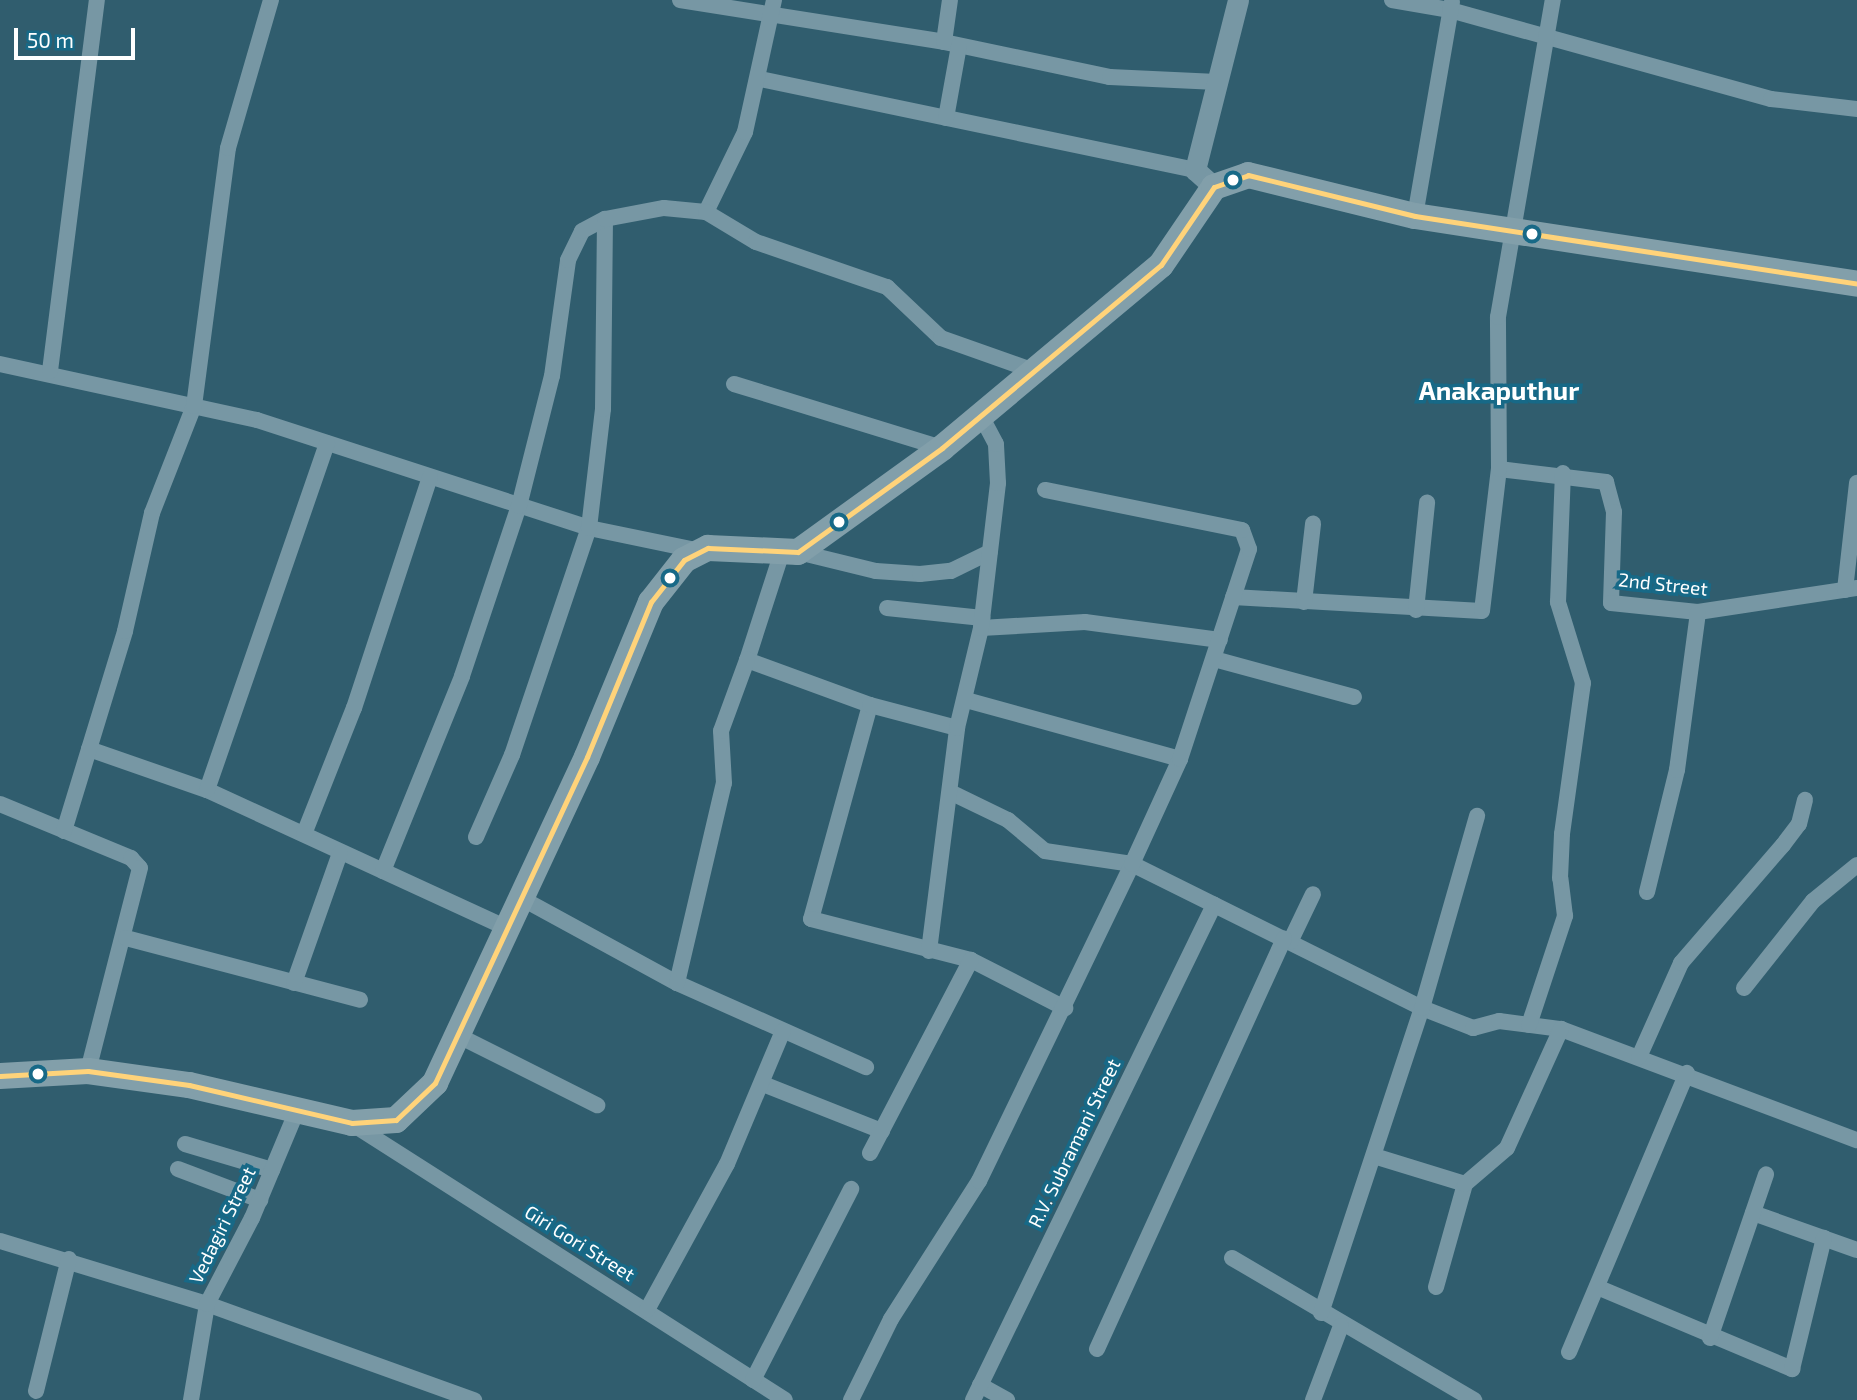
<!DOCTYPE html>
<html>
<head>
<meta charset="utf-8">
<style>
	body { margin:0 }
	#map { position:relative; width:1857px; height:1400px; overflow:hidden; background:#305d6e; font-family:"Exo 2",sans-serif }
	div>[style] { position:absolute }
	.minor>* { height:16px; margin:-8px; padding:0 8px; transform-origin:8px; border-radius:8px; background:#7797a4 }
	.tertiary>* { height:21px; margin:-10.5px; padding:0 10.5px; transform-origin:10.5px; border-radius:10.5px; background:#7797a4 }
	.primary>* { height:26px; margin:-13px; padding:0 13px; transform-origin:13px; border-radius:13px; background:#829faa }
	.bus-1>* { height:5px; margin:-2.5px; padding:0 2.5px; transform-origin:2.5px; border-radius:2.5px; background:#ffd37a }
	.dots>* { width:19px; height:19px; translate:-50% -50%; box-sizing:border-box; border:4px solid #176987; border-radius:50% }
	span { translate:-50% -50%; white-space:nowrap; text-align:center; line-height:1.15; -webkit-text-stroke:7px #176987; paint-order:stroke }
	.street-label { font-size:19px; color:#fff }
	.district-label { font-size:26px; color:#fff; font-weight:700 }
	.scale { position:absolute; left:14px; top:28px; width:121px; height:32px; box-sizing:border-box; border:4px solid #fff; border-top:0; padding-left:9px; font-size:21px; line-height:24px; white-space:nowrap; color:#fff; -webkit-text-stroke:5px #176987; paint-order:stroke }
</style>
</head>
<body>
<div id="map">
	<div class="minor">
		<div style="left:680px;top:0;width:267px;rotate:9deg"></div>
		<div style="left:944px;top:42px;width:170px;rotate:11.9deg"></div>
		<div style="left:1110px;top:77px;width:107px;rotate:2.7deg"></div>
		<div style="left:1392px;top:0;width:59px;rotate:9.8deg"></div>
		<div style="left:1450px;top:10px;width:333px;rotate:15.5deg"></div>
		<div style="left:1771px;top:99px;width:87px;rotate:6.6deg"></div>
		<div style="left:944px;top:42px;width:42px;rotate:-81.9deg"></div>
		<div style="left:760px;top:79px;width:444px;rotate:11.8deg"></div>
		<div style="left:946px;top:118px;width:73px;rotate:-79.8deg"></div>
		<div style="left:706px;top:212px;width:89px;rotate:-64deg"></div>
		<div style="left:745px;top:132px;width:135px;rotate:-77.6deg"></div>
		<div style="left:1415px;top:216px;width:217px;rotate:-80.2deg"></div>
		<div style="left:0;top:364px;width:263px;rotate:12.3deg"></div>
		<div style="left:257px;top:420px;width:349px;rotate:18deg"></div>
		<div style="left:589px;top:528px;width:108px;rotate:11.7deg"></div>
		<div style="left:50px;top:371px;width:374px;rotate:-82.8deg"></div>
		<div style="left:734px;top:384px;width:218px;rotate:17.1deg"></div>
		<div style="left:1499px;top:469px;width:108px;rotate:6.9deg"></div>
		<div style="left:1606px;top:482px;width:31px;rotate:75deg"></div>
		<div style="left:1614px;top:512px;width:91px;rotate:91.9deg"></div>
		<div style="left:1611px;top:603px;width:87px;rotate:5.9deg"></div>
		<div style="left:1698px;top:612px;width:161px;rotate:-8.6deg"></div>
		<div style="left:798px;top:552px;width:80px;rotate:13.7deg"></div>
		<div style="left:876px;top:571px;width:44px;rotate:3.9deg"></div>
		<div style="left:920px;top:574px;width:31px;rotate:-6deg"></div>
		<div style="left:951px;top:571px;width:43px;rotate:-26deg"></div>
		<div style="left:781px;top:555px;width:110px;rotate:107.9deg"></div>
		<div style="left:747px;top:660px;width:131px;rotate:20.1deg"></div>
		<div style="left:870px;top:705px;width:222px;rotate:105.4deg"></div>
		<div style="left:811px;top:919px;width:165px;rotate:14.4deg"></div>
		<div style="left:971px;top:960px;width:106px;rotate:27.1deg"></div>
		<div style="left:1845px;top:590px;width:108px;rotate:-83.6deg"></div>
		<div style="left:1233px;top:597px;width:249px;rotate:3.2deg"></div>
		<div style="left:1482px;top:611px;width:143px;rotate:-83.2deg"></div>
		<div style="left:1499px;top:469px;width:152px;rotate:-90.4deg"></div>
		<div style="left:1498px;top:317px;width:322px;rotate:-80.2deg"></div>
		<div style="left:1304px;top:602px;width:79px;rotate:-83.4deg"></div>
		<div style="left:887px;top:608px;width:96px;rotate:6deg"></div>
		<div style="left:1416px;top:610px;width:108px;rotate:-84.1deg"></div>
		<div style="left:981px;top:628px;width:104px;rotate:-3.3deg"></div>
		<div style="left:1085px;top:622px;width:136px;rotate:7.6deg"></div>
		<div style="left:1214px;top:659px;width:145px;rotate:15.2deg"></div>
		<div style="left:966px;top:700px;width:222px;rotate:15.4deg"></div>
		<div style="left:870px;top:705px;width:90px;rotate:14.8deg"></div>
		<div style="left:89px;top:749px;width:125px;rotate:19.2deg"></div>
		<div style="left:207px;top:790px;width:330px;rotate:24.7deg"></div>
		<div style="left:207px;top:790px;width:367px;rotate:-70.9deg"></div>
		<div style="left:950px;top:792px;width:64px;rotate:25.8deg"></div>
		<div style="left:1008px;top:820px;width:48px;rotate:40deg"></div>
		<div style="left:1045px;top:851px;width:88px;rotate:8.5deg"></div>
		<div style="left:1132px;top:864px;width:324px;rotate:26.4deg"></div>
		<div style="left:1422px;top:1008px;width:55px;rotate:21.4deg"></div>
		<div style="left:1473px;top:1028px;width:27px;rotate:-15deg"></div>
		<div style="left:1499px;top:1021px;width:63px;rotate:7.4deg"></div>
		<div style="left:1561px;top:1029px;width:316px;rotate:20.6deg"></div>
		<div style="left:0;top:804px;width:142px;rotate:22.4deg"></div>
		<div style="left:131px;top:858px;width:13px;rotate:48deg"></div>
		<div style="left:140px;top:868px;width:210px;rotate:104.4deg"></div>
		<div style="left:64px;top:831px;width:209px;rotate:-73deg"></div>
		<div style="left:125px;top:631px;width:121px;rotate:-77.1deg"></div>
		<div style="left:152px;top:513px;width:115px;rotate:-68.6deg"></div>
		<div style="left:194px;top:406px;width:260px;rotate:-82.5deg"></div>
		<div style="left:228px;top:148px;width:154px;rotate:-73.8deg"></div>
		<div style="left:304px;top:834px;width:136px;rotate:-68.4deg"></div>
		<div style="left:354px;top:708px;width:243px;rotate:-71.8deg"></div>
		<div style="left:476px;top:837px;width:90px;rotate:-66.3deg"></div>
		<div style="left:512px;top:755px;width:240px;rotate:-71.3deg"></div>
		<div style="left:589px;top:528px;width:120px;rotate:-83.3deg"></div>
		<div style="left:603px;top:409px;width:190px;rotate:-89.4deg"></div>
		<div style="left:383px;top:871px;width:210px;rotate:-67.9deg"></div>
		<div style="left:462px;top:676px;width:179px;rotate:-71.5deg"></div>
		<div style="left:519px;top:506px;width:134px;rotate:-75.8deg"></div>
		<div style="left:552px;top:376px;width:117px;rotate:-82.1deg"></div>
		<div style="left:568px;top:260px;width:32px;rotate:-64deg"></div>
		<div style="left:582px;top:231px;width:26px;rotate:-28deg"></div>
		<div style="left:605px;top:219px;width:60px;rotate:-10.6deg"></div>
		<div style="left:664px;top:208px;width:42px;rotate:5.4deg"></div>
		<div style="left:706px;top:212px;width:58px;rotate:31deg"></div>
		<div style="left:756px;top:242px;width:139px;rotate:19deg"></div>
		<div style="left:887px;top:287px;width:74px;rotate:43.4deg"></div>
		<div style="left:941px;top:338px;width:99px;rotate:19.5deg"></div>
		<div style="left:1647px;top:892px;width:126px;rotate:-76.2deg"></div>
		<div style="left:1677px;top:770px;width:159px;rotate:-82.4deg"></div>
		<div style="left:521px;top:898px;width:178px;rotate:28.6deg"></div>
		<div style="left:677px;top:983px;width:207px;rotate:24deg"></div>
		<div style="left:126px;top:938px;width:242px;rotate:14.8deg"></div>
		<div style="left:1290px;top:942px;width:53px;rotate:-64.4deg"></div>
		<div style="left:929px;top:951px;width:225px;rotate:-82.8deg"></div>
		<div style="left:957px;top:728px;width:103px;rotate:-76.5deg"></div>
		<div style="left:981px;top:628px;width:146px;rotate:-83.3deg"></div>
		<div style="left:998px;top:483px;width:39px;rotate:-93deg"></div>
		<div style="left:996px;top:444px;width:32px;rotate:-118deg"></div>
		<div style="left:294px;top:983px;width:138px;rotate:-70.5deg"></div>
		<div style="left:677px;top:983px;width:205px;rotate:-76.8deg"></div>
		<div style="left:724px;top:783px;width:52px;rotate:-93.3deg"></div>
		<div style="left:721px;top:731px;width:76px;rotate:-69.9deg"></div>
		<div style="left:1744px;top:988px;width:111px;rotate:-51.6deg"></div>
		<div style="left:1813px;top:901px;width:57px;rotate:-39.3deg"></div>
		<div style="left:1529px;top:1025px;width:115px;rotate:-71.7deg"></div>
		<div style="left:1565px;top:916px;width:38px;rotate:-97deg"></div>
		<div style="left:1560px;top:878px;width:44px;rotate:-87.4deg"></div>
		<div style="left:1562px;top:834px;width:152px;rotate:-82.1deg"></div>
		<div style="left:1583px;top:683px;width:85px;rotate:-107.2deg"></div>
		<div style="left:1558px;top:602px;width:129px;rotate:-87.8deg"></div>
		<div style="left:457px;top:1035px;width:157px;rotate:26.6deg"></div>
		<div style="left:1639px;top:1057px;width:103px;rotate:-65.9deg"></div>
		<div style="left:1681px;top:963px;width:156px;rotate:-49.2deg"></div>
		<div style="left:1783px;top:845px;width:26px;rotate:-53deg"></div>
		<div style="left:1799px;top:824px;width:25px;rotate:-76deg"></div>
		<div style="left:763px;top:1084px;width:128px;rotate:21.6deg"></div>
		<div style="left:354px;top:1125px;width:511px;rotate:32.54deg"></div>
		<div style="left:185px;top:1144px;width:91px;rotate:16.6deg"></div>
		<div style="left:870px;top:1153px;width:218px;rotate:-62.4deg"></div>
		<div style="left:1374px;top:1156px;width:95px;rotate:17.1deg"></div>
		<div style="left:178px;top:1169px;width:88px;rotate:20.7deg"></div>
		<div style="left:1753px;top:1213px;width:110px;rotate:19.6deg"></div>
		<div style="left:0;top:1241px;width:216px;rotate:16.9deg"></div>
		<div style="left:207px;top:1304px;width:284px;rotate:19.8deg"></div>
		<div style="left:1232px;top:1258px;width:281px;rotate:30.4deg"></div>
		<div style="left:1436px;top:1287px;width:107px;rotate:-74.3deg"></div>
		<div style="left:1465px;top:1184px;width:55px;rotate:-40.6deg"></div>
		<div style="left:1507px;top:1148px;width:131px;rotate:-65.6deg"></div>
		<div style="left:1597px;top:1287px;width:212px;rotate:22.8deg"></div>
		<div style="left:1792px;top:1369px;width:135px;rotate:-76.3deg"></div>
		<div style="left:647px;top:1310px;width:166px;rotate:-61.3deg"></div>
		<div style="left:727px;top:1164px;width:144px;rotate:-67.2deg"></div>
		<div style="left:1321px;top:1313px;width:321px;rotate:-71.7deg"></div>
		<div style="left:1422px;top:1008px;width:200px;rotate:-74deg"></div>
		<div style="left:1710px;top:1338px;width:173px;rotate:-71.1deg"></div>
		<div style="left:1097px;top:1349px;width:451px;rotate:-65.5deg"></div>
		<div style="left:1569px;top:1352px;width:303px;rotate:-67.1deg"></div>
		<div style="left:753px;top:1380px;width:215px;rotate:-62.8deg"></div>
		<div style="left:980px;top:1385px;width:31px;rotate:29deg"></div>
		<div style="left:36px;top:1391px;width:136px;rotate:-76deg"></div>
		<div style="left:191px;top:1400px;width:97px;rotate:-80.5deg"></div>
		<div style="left:207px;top:1304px;width:97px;rotate:-62.4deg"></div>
		<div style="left:252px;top:1218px;width:114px;rotate:-67.3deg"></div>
		<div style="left:851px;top:1400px;width:90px;rotate:-63.7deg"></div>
		<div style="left:891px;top:1319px;width:164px;rotate:-57.5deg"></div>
		<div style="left:979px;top:1181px;width:352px;rotate:-64.2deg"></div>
		<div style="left:1132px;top:864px;width:115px;rotate:-65.4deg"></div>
		<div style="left:1180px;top:759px;width:221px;rotate:-71.8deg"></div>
		<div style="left:1249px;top:549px;width:20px;rotate:-110deg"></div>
		<div style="left:1242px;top:530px;width:201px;rotate:-168.5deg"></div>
		<div style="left:973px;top:1400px;width:551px;rotate:-64.04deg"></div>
		<div style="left:1313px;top:1400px;width:79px;rotate:-69.3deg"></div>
	</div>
	<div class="tertiary">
		<div style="left:1214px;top:187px;width:25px;rotate:-138deg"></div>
		<div style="left:1195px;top:170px;width:175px;rotate:-75.8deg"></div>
	</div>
	<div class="primary">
		<div style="left:0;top:1076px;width:88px;rotate:-3.3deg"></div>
		<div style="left:88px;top:1071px;width:102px;rotate:7.9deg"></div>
		<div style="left:189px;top:1085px;width:167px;rotate:13.1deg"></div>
		<div style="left:352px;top:1123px;width:44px;rotate:-3.9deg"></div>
		<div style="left:396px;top:1120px;width:54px;rotate:-43.5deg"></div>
		<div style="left:435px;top:1083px;width:360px;rotate:-65deg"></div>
		<div style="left:587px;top:757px;width:168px;rotate:-67.6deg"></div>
		<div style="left:651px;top:602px;width:53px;rotate:-51.8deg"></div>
		<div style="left:684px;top:560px;width:27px;rotate:-27deg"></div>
		<div style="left:708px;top:548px;width:90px;rotate:2.5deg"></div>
		<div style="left:798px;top:552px;width:178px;rotate:-35.8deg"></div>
		<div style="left:942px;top:448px;width:285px;rotate:-39.9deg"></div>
		<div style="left:1161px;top:265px;width:94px;rotate:-55.8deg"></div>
		<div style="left:1214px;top:187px;width:36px;rotate:-19deg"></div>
		<div style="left:1248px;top:175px;width:172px;rotate:13.8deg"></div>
		<div style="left:1415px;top:216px;width:447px;rotate:8.7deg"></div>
	</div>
	<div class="bus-1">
		<div style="left:0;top:1076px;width:88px;rotate:-3.3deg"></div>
		<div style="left:88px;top:1071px;width:102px;rotate:7.9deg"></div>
		<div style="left:189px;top:1085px;width:167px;rotate:13.1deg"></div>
		<div style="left:352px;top:1123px;width:44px;rotate:-3.9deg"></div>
		<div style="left:396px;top:1120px;width:54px;rotate:-43.5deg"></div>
		<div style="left:435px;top:1083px;width:360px;rotate:-65deg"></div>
		<div style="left:587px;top:757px;width:168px;rotate:-67.6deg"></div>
		<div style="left:651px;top:602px;width:53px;rotate:-51.8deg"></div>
		<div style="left:684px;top:560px;width:27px;rotate:-27deg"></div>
		<div style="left:708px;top:548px;width:90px;rotate:2.5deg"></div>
		<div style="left:798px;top:552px;width:178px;rotate:-35.8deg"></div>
		<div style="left:942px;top:448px;width:285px;rotate:-39.9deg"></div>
		<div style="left:1161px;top:265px;width:94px;rotate:-55.8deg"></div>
		<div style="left:1214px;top:187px;width:36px;rotate:-19deg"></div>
		<div style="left:1248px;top:175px;width:172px;rotate:13.8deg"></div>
		<div style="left:1415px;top:216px;width:447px;rotate:8.7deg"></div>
	</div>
	<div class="dots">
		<div style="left:1233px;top:180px;background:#fff"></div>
		<div style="left:1532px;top:234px;background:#fff"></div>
		<div style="left:839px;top:522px;background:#fff"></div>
		<div style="left:670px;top:578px;background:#fff"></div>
		<div style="left:38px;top:1074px;background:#fff"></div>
	</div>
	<div class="street-label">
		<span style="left:1663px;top:584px;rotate:6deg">2nd Street</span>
		<span style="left:1074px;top:1143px;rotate:-64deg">R.V. Subramani Street</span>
		<span style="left:222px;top:1225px;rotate:-64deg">Vedagiri Street</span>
		<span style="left:580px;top:1243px;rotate:32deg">Giri Gori Street</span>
	</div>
	<div class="district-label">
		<span style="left:1499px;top:390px">Anakaputhur</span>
	</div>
	<div class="scale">50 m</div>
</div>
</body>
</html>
